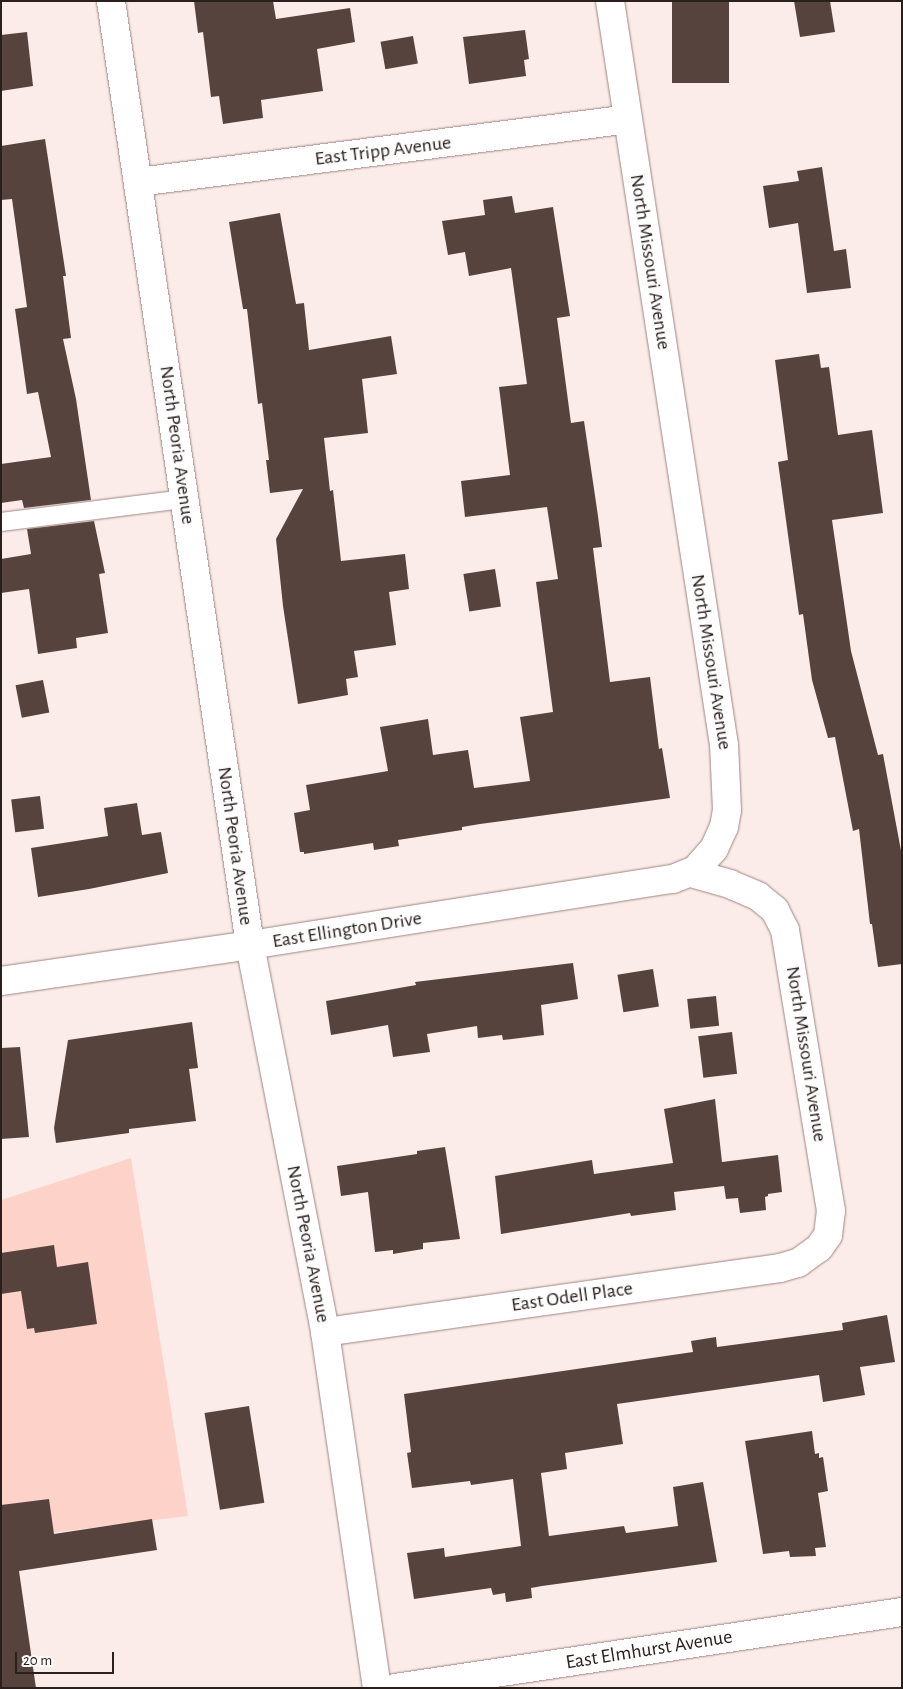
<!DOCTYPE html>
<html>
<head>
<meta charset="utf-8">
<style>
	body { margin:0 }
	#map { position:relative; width:903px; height:1689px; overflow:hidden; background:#fcece9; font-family:"Alegreya Sans",sans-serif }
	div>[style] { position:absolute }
	.green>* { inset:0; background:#fdd3c9 }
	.building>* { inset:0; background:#57433e; transform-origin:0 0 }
	.roads { filter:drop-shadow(0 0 1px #9d8680) drop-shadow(0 0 1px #9d8680) }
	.service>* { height:18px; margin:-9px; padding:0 9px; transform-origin:9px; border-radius:9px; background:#fff }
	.minor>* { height:28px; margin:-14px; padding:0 14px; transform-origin:14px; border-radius:14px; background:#fff }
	span { translate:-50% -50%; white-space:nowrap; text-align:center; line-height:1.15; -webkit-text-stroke:5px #fdfdfd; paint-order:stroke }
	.street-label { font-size:20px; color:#29201e }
	.frame { position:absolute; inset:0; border:2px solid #29201e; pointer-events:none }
	.scale { position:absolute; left:15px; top:1652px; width:99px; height:22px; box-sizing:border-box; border:2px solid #29201e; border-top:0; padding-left:6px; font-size:15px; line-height:18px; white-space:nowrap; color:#29201e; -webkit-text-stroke:4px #fdfdfd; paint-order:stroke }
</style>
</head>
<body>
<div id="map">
	<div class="green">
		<div style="clip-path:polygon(131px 1158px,188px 1516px,1px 1539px,1px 1200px)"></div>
	</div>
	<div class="building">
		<div style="clip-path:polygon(194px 1px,273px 1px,276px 19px,350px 8px,355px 42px,317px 49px,323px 91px,261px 100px,263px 118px,223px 124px,219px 96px,211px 97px,203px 32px,198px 33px)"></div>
		<div style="left:672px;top:1px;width:57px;height:82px"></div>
		<div style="clip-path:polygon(794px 1px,830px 1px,835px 32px,800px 37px)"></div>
		<div style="clip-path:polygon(525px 30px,529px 59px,524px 60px,526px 76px,469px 84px,463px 37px)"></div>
		<div style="clip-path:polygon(27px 32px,33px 86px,1px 91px,1px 35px)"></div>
		<div style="left:413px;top:36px;width:28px;height:33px;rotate:80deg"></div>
		<div style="clip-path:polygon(45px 139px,66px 276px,63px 276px,71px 338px,63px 339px,76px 399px,91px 500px,24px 508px,22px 500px,1px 503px,1px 464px,51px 457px,38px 392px,27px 394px,15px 309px,27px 307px,12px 199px,1px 200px,1px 146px)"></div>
		<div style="clip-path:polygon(822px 167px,834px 251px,846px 249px,851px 288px,807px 293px,798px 223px,769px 228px,763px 186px,799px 181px,797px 171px)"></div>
		<div style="clip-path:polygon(512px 196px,515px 213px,553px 207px,570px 316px,557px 318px,571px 423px,584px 421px,598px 516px,602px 547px,593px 548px,610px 682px,650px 677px,659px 749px,662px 748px,670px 798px,480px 824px,462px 827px,462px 830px,398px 840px,399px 846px,374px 850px,373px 843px,304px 854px,304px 852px,300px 852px,294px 813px,310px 810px,306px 785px,388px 771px,380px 727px,428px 719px,433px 755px,468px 750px,474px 788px,530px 781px,520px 717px,553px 712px,536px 582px,558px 579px,547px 507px,465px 517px,461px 481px,510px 475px,499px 387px,527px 384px,511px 268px,469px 276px,465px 252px,448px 255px,442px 221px,485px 215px,483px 200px)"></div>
		<div style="clip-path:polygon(280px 213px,296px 304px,304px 303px,309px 350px,391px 336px,397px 374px,362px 379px,368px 433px,324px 438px,330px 491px,333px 490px,341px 561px,405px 554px,409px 589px,389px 592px,396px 645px,354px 651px,358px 677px,346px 679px,348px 695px,298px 704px,283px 606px,276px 539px,303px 489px,270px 493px,266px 460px,269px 460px,262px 403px,258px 404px,247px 309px,243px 309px,229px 222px)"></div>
		<div style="clip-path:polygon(819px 354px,821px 368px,829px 367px,838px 435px,872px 430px,883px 513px,832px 520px,851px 651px,878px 755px,883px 754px,902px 856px,902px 964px,878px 967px,872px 924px,870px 924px,859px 829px,853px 831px,835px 737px,828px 738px,812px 680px,803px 614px,799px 615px,778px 462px,788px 460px,775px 360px)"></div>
		<div style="clip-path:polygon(94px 521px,105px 573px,99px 574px,108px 633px,76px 638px,77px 648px,38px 654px,29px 589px,1px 593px,1px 559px,31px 554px,27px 529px)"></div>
		<div style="left:495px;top:569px;width:38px;height:32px;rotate:81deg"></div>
		<div style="left:43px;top:680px;width:33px;height:28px;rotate:79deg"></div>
		<div style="left:40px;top:796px;width:33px;height:29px;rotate:83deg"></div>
		<div style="clip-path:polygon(137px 803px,142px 835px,161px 832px,168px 873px,89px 889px,38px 897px,31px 848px,108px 836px,104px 808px)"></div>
		<div style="clip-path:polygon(573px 963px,578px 999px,541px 1005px,544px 1035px,503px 1040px,502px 1035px,478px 1038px,477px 1026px,427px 1034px,430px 1052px,393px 1057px,388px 1025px,331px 1035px,326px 1001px,416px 985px,415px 982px)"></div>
		<div style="left:653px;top:969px;width:38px;height:36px;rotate:81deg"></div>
		<div style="left:716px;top:996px;width:30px;height:29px;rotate:84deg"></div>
		<div style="clip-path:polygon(192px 1022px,198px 1068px,189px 1069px,196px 1121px,129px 1129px,129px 1133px,56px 1143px,54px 1128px,68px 1040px)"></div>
		<div style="left:732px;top:1032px;width:42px;height:34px;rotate:83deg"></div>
		<div style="clip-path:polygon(20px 1047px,29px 1137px,1px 1139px,1px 1048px)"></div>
		<div style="clip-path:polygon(715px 1099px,722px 1162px,778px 1155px,782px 1192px,768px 1194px,768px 1196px,765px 1197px,766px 1210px,740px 1213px,738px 1198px,726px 1199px,724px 1186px,674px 1192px,676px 1210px,631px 1216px,630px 1213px,501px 1234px,495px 1176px,592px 1160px,594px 1174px,673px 1163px,664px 1109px)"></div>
		<div style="clip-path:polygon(445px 1147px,460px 1239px,423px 1243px,423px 1249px,393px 1254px,393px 1250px,375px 1252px,368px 1192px,341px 1196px,337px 1166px,417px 1154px,417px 1151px)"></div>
		<div style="clip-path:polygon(54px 1245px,57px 1267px,88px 1262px,97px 1324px,35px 1333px,34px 1328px,27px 1329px,21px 1291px,1px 1294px,1px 1253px)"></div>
		<div style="clip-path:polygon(887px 1315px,895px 1362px,860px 1367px,865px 1395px,823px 1402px,819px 1375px,617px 1404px,623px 1444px,565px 1453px,567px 1469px,541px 1473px,549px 1536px,624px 1526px,626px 1533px,678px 1526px,673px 1487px,703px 1482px,717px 1562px,542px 1586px,531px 1588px,532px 1598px,506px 1602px,505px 1593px,493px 1595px,491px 1588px,414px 1599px,407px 1553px,444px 1548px,445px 1557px,521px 1546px,513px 1479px,471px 1485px,470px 1481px,412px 1488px,407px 1453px,411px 1452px,404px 1394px,693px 1352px,691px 1341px,716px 1337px,717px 1347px,843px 1330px,842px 1323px)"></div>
		<div style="left:249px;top:1406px;width:98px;height:45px;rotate:81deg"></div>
		<div style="clip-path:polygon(812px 1431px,815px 1454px,819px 1453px,819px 1458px,823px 1457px,828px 1491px,818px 1493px,826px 1547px,815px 1548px,816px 1556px,790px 1557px,789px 1551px,763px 1554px,745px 1441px)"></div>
		<div style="clip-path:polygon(49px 1499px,54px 1534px,152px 1519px,157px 1550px,19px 1571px,36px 1688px,1px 1688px,1px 1505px)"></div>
	</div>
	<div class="roads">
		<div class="service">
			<div style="left:1px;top:522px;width:184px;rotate:-7.2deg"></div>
		</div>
		<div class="minor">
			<div style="left:111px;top:1px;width:954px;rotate:81.62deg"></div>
			<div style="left:250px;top:945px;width:394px;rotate:79deg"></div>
			<div style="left:325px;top:1332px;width:360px;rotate:81.7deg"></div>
			<div style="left:138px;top:182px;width:493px;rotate:-7.3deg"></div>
			<div style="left:1px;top:981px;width:252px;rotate:-8.2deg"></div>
			<div style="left:250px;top:945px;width:428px;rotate:-8.9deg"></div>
			<div style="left:673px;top:879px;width:24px;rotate:-22deg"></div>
			<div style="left:695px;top:870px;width:28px;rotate:-48deg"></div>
			<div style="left:714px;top:849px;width:24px;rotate:-66deg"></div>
			<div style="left:724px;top:827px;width:17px;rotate:-80deg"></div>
			<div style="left:727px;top:810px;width:65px;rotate:-92.6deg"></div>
			<div style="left:724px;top:745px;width:753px;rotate:-98.71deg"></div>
			<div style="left:325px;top:1332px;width:459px;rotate:-8deg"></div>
			<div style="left:780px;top:1268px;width:19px;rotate:-16deg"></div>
			<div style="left:798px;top:1263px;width:26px;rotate:-36deg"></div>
			<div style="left:819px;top:1248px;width:16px;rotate:-55deg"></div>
			<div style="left:828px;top:1235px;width:24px;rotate:-83deg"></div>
			<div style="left:831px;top:1211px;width:285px;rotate:-99.3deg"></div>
			<div style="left:785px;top:930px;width:22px;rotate:-117deg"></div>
			<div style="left:775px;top:910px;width:22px;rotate:-141deg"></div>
			<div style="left:758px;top:896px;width:30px;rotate:-157deg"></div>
			<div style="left:730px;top:884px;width:41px;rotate:-164.2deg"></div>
			<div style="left:395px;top:1688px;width:513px;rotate:-8.53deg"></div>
		</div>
	</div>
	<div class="street-label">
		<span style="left:383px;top:151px;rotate:-7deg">East Tripp Avenue</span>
		<span style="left:650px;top:262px;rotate:81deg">North Missouri Avenue</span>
		<span style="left:177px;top:445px;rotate:82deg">North Peoria Avenue</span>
		<span style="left:711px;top:662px;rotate:81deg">North Missouri Avenue</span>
		<span style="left:235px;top:846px;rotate:82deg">North Peoria Avenue</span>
		<span style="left:347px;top:930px;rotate:-9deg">East Ellington Drive</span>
		<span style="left:806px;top:1054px;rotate:81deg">North Missouri Avenue</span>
		<span style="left:308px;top:1244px;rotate:79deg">North Peoria Avenue</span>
		<span style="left:572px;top:1297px;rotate:-8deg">East Odell Place</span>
		<span style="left:649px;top:1650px;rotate:-9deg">East Elmhurst Avenue</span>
	</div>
	<div class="frame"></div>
	<div class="scale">20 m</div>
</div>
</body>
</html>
